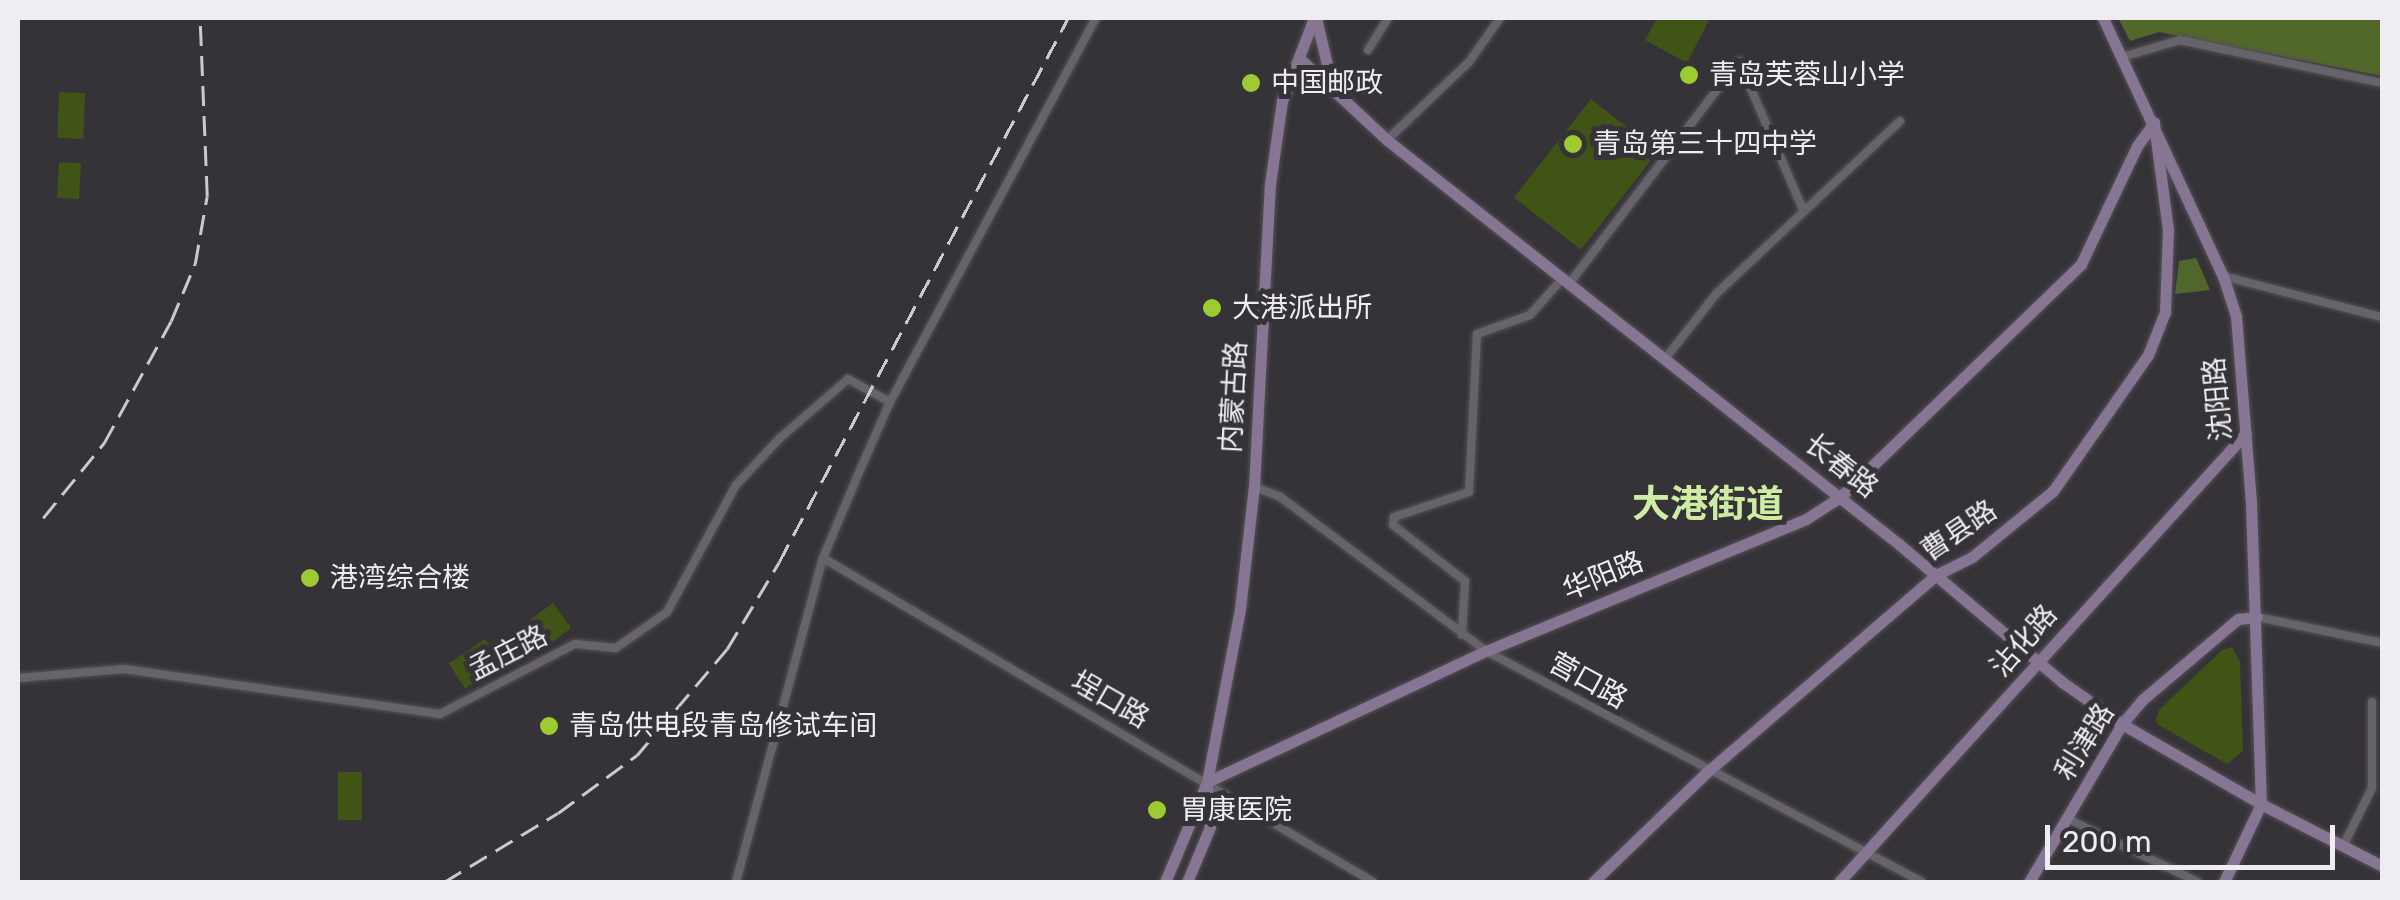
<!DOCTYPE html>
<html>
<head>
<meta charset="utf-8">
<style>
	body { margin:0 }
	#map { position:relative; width:2400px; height:900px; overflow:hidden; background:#353238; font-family:Rubik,"Noto Sans SC",sans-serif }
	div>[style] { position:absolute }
	.green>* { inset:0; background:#405416; transform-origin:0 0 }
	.forest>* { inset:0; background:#52682a }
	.roads { filter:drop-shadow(0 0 2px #545156) drop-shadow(0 0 2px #545156) }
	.street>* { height:8px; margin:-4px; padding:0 4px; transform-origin:4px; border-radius:4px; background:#67636a }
	.secondary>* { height:11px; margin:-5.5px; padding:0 5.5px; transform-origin:5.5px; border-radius:5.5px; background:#867593 }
	.rail>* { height:2.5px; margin-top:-1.25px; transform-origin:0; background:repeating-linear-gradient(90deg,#cbc9cd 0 20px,transparent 0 30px) }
	.dots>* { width:28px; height:28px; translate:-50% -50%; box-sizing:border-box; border:5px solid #353238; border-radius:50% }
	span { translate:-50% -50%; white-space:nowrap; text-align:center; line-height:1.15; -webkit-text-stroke:10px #353238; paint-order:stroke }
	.poi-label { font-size:28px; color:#efedf1 }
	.left { translate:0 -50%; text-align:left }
	.street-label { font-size:28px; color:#efedf1 }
	.district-label { font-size:38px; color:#cfeca3; font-weight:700 }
	.frame { position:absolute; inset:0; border:20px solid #efedf1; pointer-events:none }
	.scale { position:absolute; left:2045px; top:825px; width:290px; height:45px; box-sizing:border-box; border:5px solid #efedf1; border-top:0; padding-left:12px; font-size:30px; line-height:35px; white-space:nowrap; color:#efedf1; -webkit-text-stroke:8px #353238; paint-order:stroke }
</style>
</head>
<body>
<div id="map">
	<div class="green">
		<div style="clip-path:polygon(1657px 18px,1710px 18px,1687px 63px,1645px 40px)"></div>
		<div style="left:59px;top:92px;width:26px;height:46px;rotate:2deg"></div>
		<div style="left:1591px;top:99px;width:85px;height:125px;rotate:38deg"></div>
		<div style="left:59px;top:162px;width:22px;height:36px;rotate:3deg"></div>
		<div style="left:553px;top:603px;width:31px;height:55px;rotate:54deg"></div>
		<div style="left:485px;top:639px;width:30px;height:44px;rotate:56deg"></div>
		<div style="clip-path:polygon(2232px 647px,2240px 662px,2243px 751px,2227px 764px,2157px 724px,2156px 719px,2159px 710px,2222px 650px)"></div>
		<div style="left:338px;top:772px;width:24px;height:48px"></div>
	</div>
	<div class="forest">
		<div style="clip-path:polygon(2118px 18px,2382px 18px,2382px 76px,2159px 32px,2130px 41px)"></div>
		<div style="clip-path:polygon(2196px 258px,2210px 290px,2175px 294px,2179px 261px)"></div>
	</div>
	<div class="roads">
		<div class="street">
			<div style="left:1368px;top:50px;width:38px;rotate:-58deg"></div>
			<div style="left:2122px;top:57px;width:60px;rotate:-16.3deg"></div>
			<div style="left:2180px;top:40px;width:207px;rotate:12deg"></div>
			<div style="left:1387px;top:140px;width:113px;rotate:-43.6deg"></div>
			<div style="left:1469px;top:62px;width:54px;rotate:-54.8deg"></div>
			<div style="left:2223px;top:276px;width:164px;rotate:14.5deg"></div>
			<div style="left:1569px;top:284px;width:280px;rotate:-52.7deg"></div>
			<div style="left:1739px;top:61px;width:164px;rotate:66.7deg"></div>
			<div style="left:1665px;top:359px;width:84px;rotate:-51.8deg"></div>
			<div style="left:1717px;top:293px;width:251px;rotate:-43.2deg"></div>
			<div style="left:1254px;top:487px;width:27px;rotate:20deg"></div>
			<div style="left:1279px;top:496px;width:259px;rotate:36.8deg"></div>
			<div style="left:1486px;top:651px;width:493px;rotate:27.9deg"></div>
			<div style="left:823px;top:558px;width:638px;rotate:30.5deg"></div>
			<div style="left:2257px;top:617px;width:128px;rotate:11.7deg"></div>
			<div style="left:1462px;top:635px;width:54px;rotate:-86.8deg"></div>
			<div style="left:1465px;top:581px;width:91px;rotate:-142.1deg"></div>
			<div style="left:1393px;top:525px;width:8px;rotate:-83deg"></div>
			<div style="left:1394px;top:517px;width:79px;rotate:-18.4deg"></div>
			<div style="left:1469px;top:492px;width:158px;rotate:-87.1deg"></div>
			<div style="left:1477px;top:334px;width:56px;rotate:-19.7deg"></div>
			<div style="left:1530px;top:315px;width:48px;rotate:-48.4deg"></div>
			<div style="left:18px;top:678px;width:106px;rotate:-4.9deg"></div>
			<div style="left:124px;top:669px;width:319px;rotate:8.1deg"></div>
			<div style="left:440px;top:714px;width:152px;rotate:-27.4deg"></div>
			<div style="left:575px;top:644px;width:41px;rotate:5.6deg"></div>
			<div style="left:616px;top:648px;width:62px;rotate:-35.2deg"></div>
			<div style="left:667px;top:612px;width:145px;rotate:-61.5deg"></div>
			<div style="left:736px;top:485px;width:64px;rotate:-46.9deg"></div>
			<div style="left:780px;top:438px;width:90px;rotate:-40.9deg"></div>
			<div style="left:848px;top:379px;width:48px;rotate:28.7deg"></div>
			<div style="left:2068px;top:819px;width:144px;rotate:25.9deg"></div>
			<div style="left:2343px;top:846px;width:65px;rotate:-63.4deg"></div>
			<div style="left:2372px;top:788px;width:86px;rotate:-90deg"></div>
			<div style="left:736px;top:882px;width:335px;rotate:-75deg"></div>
			<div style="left:823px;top:558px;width:88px;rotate:-67.2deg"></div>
			<div style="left:857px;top:477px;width:82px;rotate:-66.3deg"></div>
			<div style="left:890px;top:402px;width:436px;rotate:-61.8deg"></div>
		</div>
		<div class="secondary">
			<div style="left:1316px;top:18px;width:74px;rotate:76.7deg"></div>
			<div style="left:2103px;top:18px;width:285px;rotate:65.1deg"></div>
			<div style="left:2223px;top:276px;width:42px;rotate:72deg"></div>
			<div style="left:2236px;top:316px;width:188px;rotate:85.4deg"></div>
			<div style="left:2251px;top:503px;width:301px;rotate:88.1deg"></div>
			<div style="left:2261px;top:804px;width:86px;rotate:115.4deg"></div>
			<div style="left:1299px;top:58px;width:120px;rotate:43deg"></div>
			<div style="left:1387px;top:140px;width:654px;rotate:38.29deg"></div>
			<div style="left:1900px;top:545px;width:212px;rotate:40.2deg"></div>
			<div style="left:2062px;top:682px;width:73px;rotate:35deg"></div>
			<div style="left:2122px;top:724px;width:160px;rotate:29.9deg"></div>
			<div style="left:2261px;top:804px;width:136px;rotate:27.1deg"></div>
			<div style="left:1207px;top:782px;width:308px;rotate:-25.2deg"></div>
			<div style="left:1486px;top:651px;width:346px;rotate:-22.4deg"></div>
			<div style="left:1806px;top:519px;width:40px;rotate:-32.9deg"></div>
			<div style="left:1840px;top:497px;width:335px;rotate:-44deg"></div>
			<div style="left:2081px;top:264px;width:131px;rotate:-64.6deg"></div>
			<div style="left:2137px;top:146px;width:29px;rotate:-54deg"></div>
			<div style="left:1165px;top:882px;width:108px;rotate:-67.2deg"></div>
			<div style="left:1207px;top:782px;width:176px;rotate:-79.2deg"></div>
			<div style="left:1240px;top:609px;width:123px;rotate:-83.5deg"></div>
			<div style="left:1254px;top:487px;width:303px;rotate:-87deg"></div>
			<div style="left:1270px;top:184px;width:84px;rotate:-81.8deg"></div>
			<div style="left:1282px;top:101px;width:89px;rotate:-68.9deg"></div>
			<div style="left:1187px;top:882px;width:60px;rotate:-67.3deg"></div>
			<div style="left:1210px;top:827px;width:40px;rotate:-94.3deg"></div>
			<div style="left:1593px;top:882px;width:158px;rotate:-44deg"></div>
			<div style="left:1707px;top:772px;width:302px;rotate:-40.7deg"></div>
			<div style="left:1936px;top:575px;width:40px;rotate:-26.6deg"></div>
			<div style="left:1972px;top:557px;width:104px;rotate:-39.2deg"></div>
			<div style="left:2053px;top:491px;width:166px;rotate:-55.1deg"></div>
			<div style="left:2148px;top:355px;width:46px;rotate:-68.4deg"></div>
			<div style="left:2165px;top:312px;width:82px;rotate:-87.9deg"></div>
			<div style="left:2168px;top:230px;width:108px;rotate:-97.5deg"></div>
			<div style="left:1839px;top:882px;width:606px;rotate:-47.81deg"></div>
			<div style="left:2029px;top:882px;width:183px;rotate:-59.5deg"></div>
			<div style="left:2122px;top:724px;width:31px;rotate:-50deg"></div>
			<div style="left:2142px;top:700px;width:126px;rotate:-40.2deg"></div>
			<div style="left:2238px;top:619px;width:19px;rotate:-6deg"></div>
		</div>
	</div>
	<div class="rail">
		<div style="left:43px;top:518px;width:97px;rotate:-50.9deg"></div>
		<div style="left:104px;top:443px;width:139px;rotate:-61.2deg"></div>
		<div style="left:171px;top:321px;width:62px;rotate:-67.2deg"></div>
		<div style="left:195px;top:264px;width:69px;rotate:-80deg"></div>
		<div style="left:207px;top:196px;width:178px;rotate:-92.3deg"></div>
		<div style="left:444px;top:882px;width:133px;rotate:-31.2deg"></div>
		<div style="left:558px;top:813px;width:98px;rotate:-36.3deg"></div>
		<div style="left:637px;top:755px;width:139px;rotate:-49.7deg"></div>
		<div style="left:727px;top:649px;width:101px;rotate:-59.1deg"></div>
		<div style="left:779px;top:562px;width:616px;rotate:-62.02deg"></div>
	</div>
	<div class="dots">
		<div style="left:1689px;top:75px;background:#9ccb32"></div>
		<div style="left:1251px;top:83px;background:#9ccb32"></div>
		<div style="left:1573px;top:144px;background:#9ccb32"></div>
		<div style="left:1212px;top:308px;background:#9ccb32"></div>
		<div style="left:310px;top:578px;background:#9ccb32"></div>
		<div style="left:549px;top:726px;background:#9ccb32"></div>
		<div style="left:1157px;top:810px;background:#9ccb32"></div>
	</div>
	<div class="poi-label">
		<span class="left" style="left:1709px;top:75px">青岛芙蓉山小学</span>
		<span class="left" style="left:1271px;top:83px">中国邮政</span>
		<span class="left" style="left:1593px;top:144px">青岛第三十四中学</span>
		<span class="left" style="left:1232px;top:308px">大港派出所</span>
		<span class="left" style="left:330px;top:578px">港湾综合楼</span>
		<span class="left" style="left:569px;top:726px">青岛供电段青岛修试车间</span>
		<span class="left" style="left:1180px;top:810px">胃康医院</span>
	</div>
	<div class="street-label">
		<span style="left:1234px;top:397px;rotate:-87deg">内蒙古路</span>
		<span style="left:2218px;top:399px;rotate:-95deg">沈阳路</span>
		<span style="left:1841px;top:466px;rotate:38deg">长春路</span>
		<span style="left:1959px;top:531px;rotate:-34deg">曹县路</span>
		<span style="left:1603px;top:576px;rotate:-22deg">华阳路</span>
		<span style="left:2024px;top:641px;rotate:-49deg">沾化路</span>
		<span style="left:508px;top:653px;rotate:-27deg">孟庄路</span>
		<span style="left:1588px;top:681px;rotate:29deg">营口路</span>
		<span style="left:1110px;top:700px;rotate:30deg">埕口路</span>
		<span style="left:2085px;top:742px;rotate:-58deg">利津路</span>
	</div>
	<div class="district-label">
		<span style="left:1708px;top:505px">大港街道</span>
	</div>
	<div class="frame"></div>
	<div class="scale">200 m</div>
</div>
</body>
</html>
